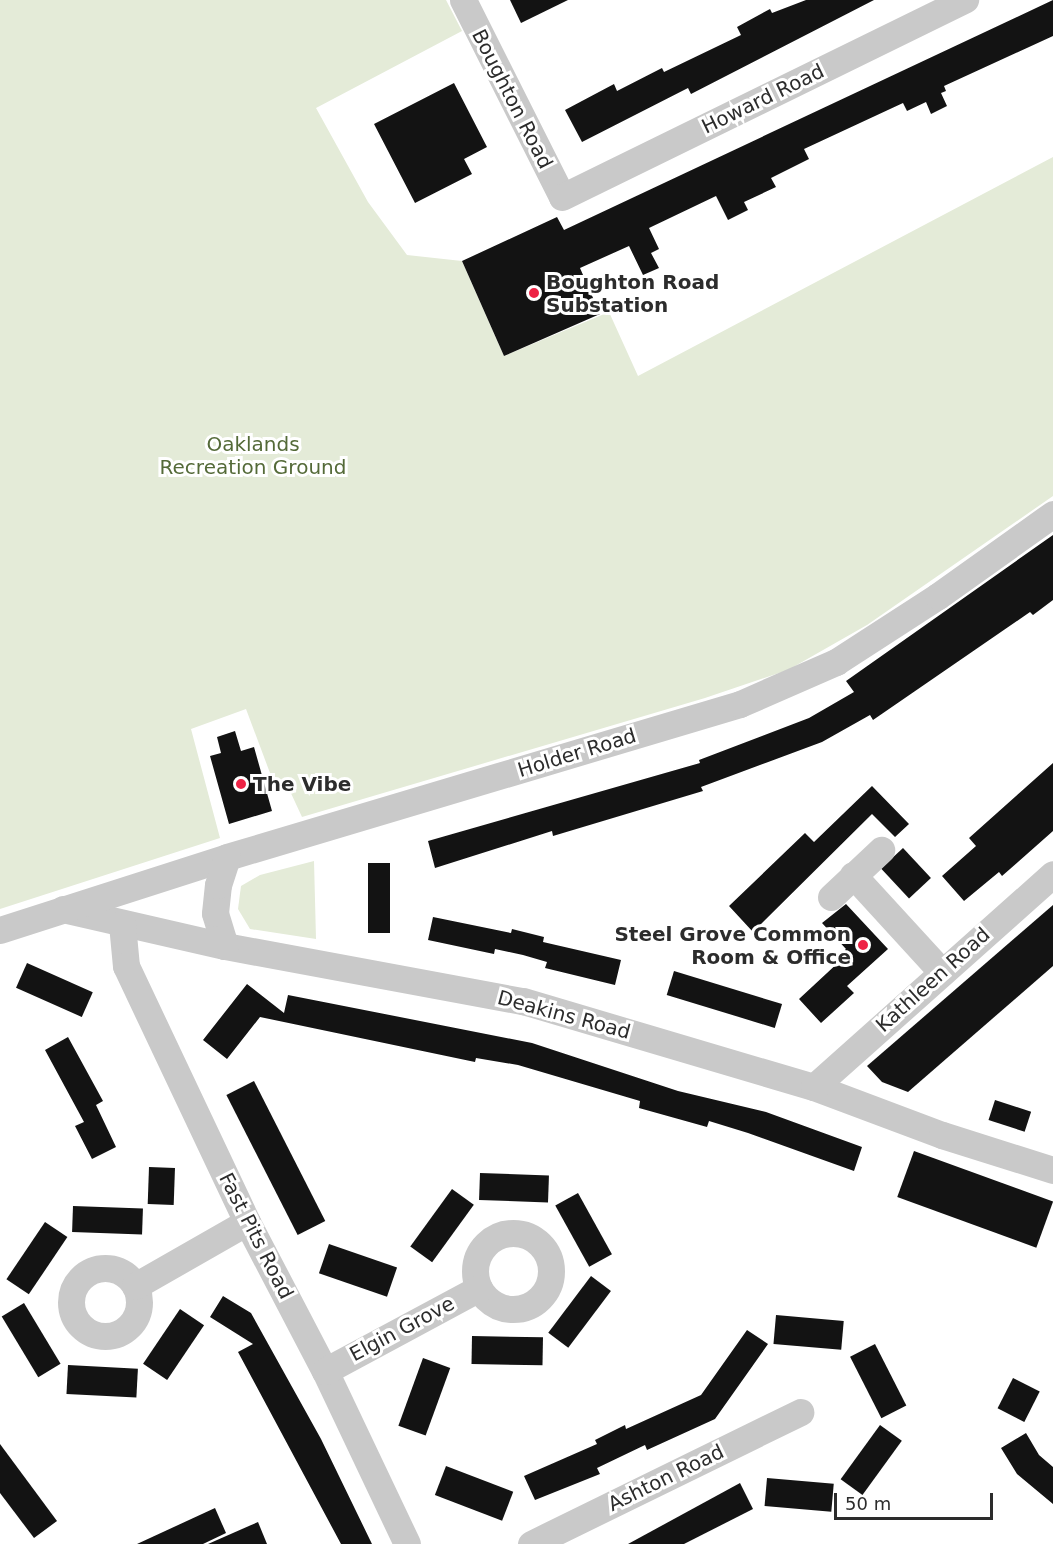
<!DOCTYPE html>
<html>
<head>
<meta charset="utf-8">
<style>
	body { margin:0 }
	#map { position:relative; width:1053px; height:1544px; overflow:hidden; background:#fff; font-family:"DejaVu Sans",sans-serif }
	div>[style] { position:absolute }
	.green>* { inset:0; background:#e4ebd8 }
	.building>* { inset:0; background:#131313; transform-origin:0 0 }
	.minor>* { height:27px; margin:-13.5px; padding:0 13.5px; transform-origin:13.5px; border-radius:13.5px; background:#c9c9c9 }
	.minor>.ring { margin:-13.5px; padding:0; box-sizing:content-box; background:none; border:27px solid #c9c9c9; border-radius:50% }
	.dots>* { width:16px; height:16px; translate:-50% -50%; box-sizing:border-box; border:3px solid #fff; border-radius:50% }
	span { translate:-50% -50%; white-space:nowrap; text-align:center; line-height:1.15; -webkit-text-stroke:6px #fff; paint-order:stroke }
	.street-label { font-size:20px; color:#2c2c2c }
	.poi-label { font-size:20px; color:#2c2c2c; font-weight:700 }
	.left { translate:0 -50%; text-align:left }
	.right { translate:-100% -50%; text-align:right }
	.park-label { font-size:20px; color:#546a38 }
	.scale { position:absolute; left:834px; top:1493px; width:159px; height:27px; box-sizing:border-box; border:3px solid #2c2c2c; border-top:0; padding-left:8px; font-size:18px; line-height:21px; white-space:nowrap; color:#2c2c2c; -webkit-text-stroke:4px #fff; paint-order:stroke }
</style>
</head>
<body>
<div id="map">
	<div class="green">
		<div style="clip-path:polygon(0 0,446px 0,462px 31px,316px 108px,368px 202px,407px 255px,462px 261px,504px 356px,609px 312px,638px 376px,1053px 157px,1053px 496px,867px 625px,788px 670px,705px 698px,302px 817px,289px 789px,270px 773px,246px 709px,191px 729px,220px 838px,0 909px)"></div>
		<div style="clip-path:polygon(314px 861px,316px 939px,250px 929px,238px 909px,241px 886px,260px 875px)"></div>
	</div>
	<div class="building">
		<div style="clip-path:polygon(510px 0,568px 0,521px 23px)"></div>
		<div style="clip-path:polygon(806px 0,874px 0,691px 94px,688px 88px,582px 142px,565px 110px,614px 84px,617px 91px,662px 68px,664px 72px,741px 35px,737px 27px,770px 9px,772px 13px)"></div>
		<div style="clip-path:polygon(1053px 0,1053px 36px,944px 86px,946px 91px,941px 93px,947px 106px,931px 114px,926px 102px,907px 111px,903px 103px,804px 149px,809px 159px,771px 178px,776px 187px,744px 202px,748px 210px,728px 220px,716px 196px,649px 228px,659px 249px,651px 253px,659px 268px,643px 275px,629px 246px,580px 268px,600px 314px,504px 356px,462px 261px,557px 217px,564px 230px)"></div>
		<div style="clip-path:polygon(454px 83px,487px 147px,464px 159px,472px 174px,415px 203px,374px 124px)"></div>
		<div style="clip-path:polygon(1053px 535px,1053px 600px,1033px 615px,1030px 612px,873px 720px,870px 715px,822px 742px,701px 787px,703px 791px,553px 836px,552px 831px,435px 868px,428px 841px,700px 763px,699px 760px,809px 718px,854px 692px,846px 681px)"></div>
		<div style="clip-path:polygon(235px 731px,241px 751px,254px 747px,272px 811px,229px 824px,210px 756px,221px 753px,217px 737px)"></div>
		<div style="clip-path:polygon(1053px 763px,1053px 831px,1002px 876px,999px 872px,964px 901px,942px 876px,976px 846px,969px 838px)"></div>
		<div style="clip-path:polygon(872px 786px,909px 824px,895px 837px,872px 814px,753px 932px,729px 906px,805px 833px,814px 842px)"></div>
		<div style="left:903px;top:848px;width:41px;height:30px;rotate:47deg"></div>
		<div style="left:368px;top:863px;width:22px;height:70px"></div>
		<div style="clip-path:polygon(846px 904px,888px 949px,847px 986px,854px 993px,821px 1023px,799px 999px,841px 960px,838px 956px,846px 949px,822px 923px)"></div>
		<div style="clip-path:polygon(1053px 905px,1053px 966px,908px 1092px,882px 1082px,867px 1066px)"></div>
		<div style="clip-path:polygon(433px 917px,511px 933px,512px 929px,544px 937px,543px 942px,621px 960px,615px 985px,545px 968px,547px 962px,523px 955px,495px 949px,494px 954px,428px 940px)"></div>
		<div style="left:27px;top:963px;width:72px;height:27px;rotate:24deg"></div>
		<div style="left:674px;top:971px;width:113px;height:25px;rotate:17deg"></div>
		<div style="clip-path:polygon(247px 984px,284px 1013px,288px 995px,532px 1043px,678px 1091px,766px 1112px,862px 1147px,854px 1171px,748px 1133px,709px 1121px,707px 1127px,639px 1108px,640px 1101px,518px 1065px,476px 1058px,475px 1062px,260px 1017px,227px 1059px,203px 1040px)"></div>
		<div style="clip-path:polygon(68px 1037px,103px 1101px,96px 1105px,116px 1147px,92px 1159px,75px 1126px,84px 1122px,45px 1050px)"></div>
		<div style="left:254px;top:1081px;width:157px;height:31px;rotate:63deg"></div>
		<div style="left:995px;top:1100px;width:38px;height:21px;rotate:18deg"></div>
		<div style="left:914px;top:1151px;width:148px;height:49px;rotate:20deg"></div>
		<div style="left:149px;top:1167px;width:26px;height:37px;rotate:2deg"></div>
		<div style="left:480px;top:1173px;width:69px;height:27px;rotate:2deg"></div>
		<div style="left:452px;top:1189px;width:27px;height:71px;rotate:36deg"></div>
		<div style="left:578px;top:1193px;width:70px;height:26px;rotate:61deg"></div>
		<div style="left:73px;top:1206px;width:70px;height:26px;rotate:2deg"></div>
		<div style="left:45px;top:1222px;width:27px;height:69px;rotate:34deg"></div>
		<div style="left:329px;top:1244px;width:72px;height:31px;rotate:19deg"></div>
		<div style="left:591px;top:1276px;width:25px;height:71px;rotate:37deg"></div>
		<div style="clip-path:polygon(223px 1296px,251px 1313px,321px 1439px,372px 1544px,341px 1544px,238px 1352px,253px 1344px,210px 1317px)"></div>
		<div style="left:24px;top:1303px;width:71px;height:26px;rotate:59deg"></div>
		<div style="left:180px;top:1309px;width:29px;height:66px;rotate:34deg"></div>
		<div style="left:776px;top:1315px;width:68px;height:29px;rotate:5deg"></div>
		<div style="clip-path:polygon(747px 1330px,768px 1344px,715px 1419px,647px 1450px,645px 1445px,597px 1468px,600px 1474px,535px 1500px,524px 1476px,597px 1444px,595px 1440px,625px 1425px,626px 1429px,701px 1395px)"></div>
		<div style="left:472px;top:1336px;width:71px;height:28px;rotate:1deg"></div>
		<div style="left:875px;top:1344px;width:69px;height:28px;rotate:63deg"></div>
		<div style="left:423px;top:1358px;width:29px;height:72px;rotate:20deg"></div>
		<div style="left:68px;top:1365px;width:70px;height:29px;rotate:3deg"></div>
		<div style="left:1013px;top:1378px;width:30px;height:34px;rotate:27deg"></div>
		<div style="left:880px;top:1425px;width:27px;height:67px;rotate:36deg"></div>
		<div style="clip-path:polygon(1026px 1433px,1039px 1455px,1053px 1467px,1053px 1504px,1017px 1474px,1001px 1448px)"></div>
		<div style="clip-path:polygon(0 1444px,57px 1521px,34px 1538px,0 1493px)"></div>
		<div style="left:446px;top:1466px;width:72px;height:31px;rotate:21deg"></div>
		<div style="left:767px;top:1478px;width:67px;height:28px;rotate:5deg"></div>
		<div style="clip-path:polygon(740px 1483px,753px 1509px,684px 1544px,628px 1544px)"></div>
		<div style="clip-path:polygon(215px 1508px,226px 1533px,203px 1544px,137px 1544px)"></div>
		<div style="clip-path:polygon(258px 1522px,267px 1544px,208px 1544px)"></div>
	</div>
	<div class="minor">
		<div style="left:463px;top:0;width:220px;rotate:63.3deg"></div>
		<div style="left:562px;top:197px;width:449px;rotate:-26.1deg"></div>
		<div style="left:853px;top:875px;width:132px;rotate:47.5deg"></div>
		<div style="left:831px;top:897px;width:69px;rotate:-43.2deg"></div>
		<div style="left:63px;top:909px;width:166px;rotate:12.9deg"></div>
		<div style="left:225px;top:946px;width:303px;rotate:10.5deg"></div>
		<div style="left:523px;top:1001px;width:303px;rotate:16.5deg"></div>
		<div style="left:814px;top:1087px;width:137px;rotate:20.6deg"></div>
		<div style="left:942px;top:1135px;width:116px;rotate:17.5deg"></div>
		<div style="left:122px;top:924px;width:42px;rotate:84.6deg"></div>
		<div style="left:126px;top:966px;width:283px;rotate:64.7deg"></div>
		<div style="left:247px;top:1222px;width:168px;rotate:62.4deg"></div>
		<div style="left:325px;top:1371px;width:191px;rotate:64.6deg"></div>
		<div style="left:0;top:930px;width:238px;rotate:-17.8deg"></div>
		<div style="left:227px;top:857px;width:535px;rotate:-16.61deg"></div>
		<div style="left:740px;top:704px;width:105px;rotate:-23.6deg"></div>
		<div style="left:836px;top:662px;width:121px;rotate:-32.9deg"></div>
		<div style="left:938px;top:596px;width:141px;rotate:-35.5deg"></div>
		<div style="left:225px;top:946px;width:34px;rotate:-107deg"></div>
		<div style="left:215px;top:913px;width:28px;rotate:-84deg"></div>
		<div style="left:218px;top:885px;width:29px;rotate:-72deg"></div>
		<div style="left:814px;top:1087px;width:320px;rotate:-41.7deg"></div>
		<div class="ring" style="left:475px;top:1233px;width:49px;height:49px"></div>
		<div class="ring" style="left:71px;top:1268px;width:41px;height:41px"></div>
		<div style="left:135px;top:1286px;width:129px;rotate:-29.7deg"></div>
		<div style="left:325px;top:1371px;width:175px;rotate:-28.3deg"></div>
		<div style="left:531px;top:1544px;width:300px;rotate:-26.1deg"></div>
	</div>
	<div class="dots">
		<div style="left:534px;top:293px;background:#ee2345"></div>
		<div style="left:241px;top:784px;background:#ee2345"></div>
		<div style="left:863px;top:945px;background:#ee2345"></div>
	</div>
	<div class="street-label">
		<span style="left:512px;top:99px;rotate:63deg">Boughton Road</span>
		<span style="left:763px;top:99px;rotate:-26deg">Howard Road</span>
		<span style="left:577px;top:753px;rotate:-17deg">Holder Road</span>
		<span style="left:933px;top:980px;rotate:-42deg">Kathleen Road</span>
		<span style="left:564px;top:1015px;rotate:15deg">Deakins Road</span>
		<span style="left:256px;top:1236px;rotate:63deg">Fast Pits Road</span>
		<span style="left:402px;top:1329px;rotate:-28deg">Elgin Grove</span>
		<span style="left:666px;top:1478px;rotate:-26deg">Ashton Road</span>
	</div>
	<div class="poi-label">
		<span class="left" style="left:546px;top:294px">Boughton Road<br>Substation</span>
		<span class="left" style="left:253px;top:784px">The Vibe</span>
		<span class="right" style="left:851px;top:946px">Steel Grove Common<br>Room &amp; Office</span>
	</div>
	<div class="park-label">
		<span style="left:253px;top:456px">Oaklands<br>Recreation Ground</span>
	</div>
	<div class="scale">50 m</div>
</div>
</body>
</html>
